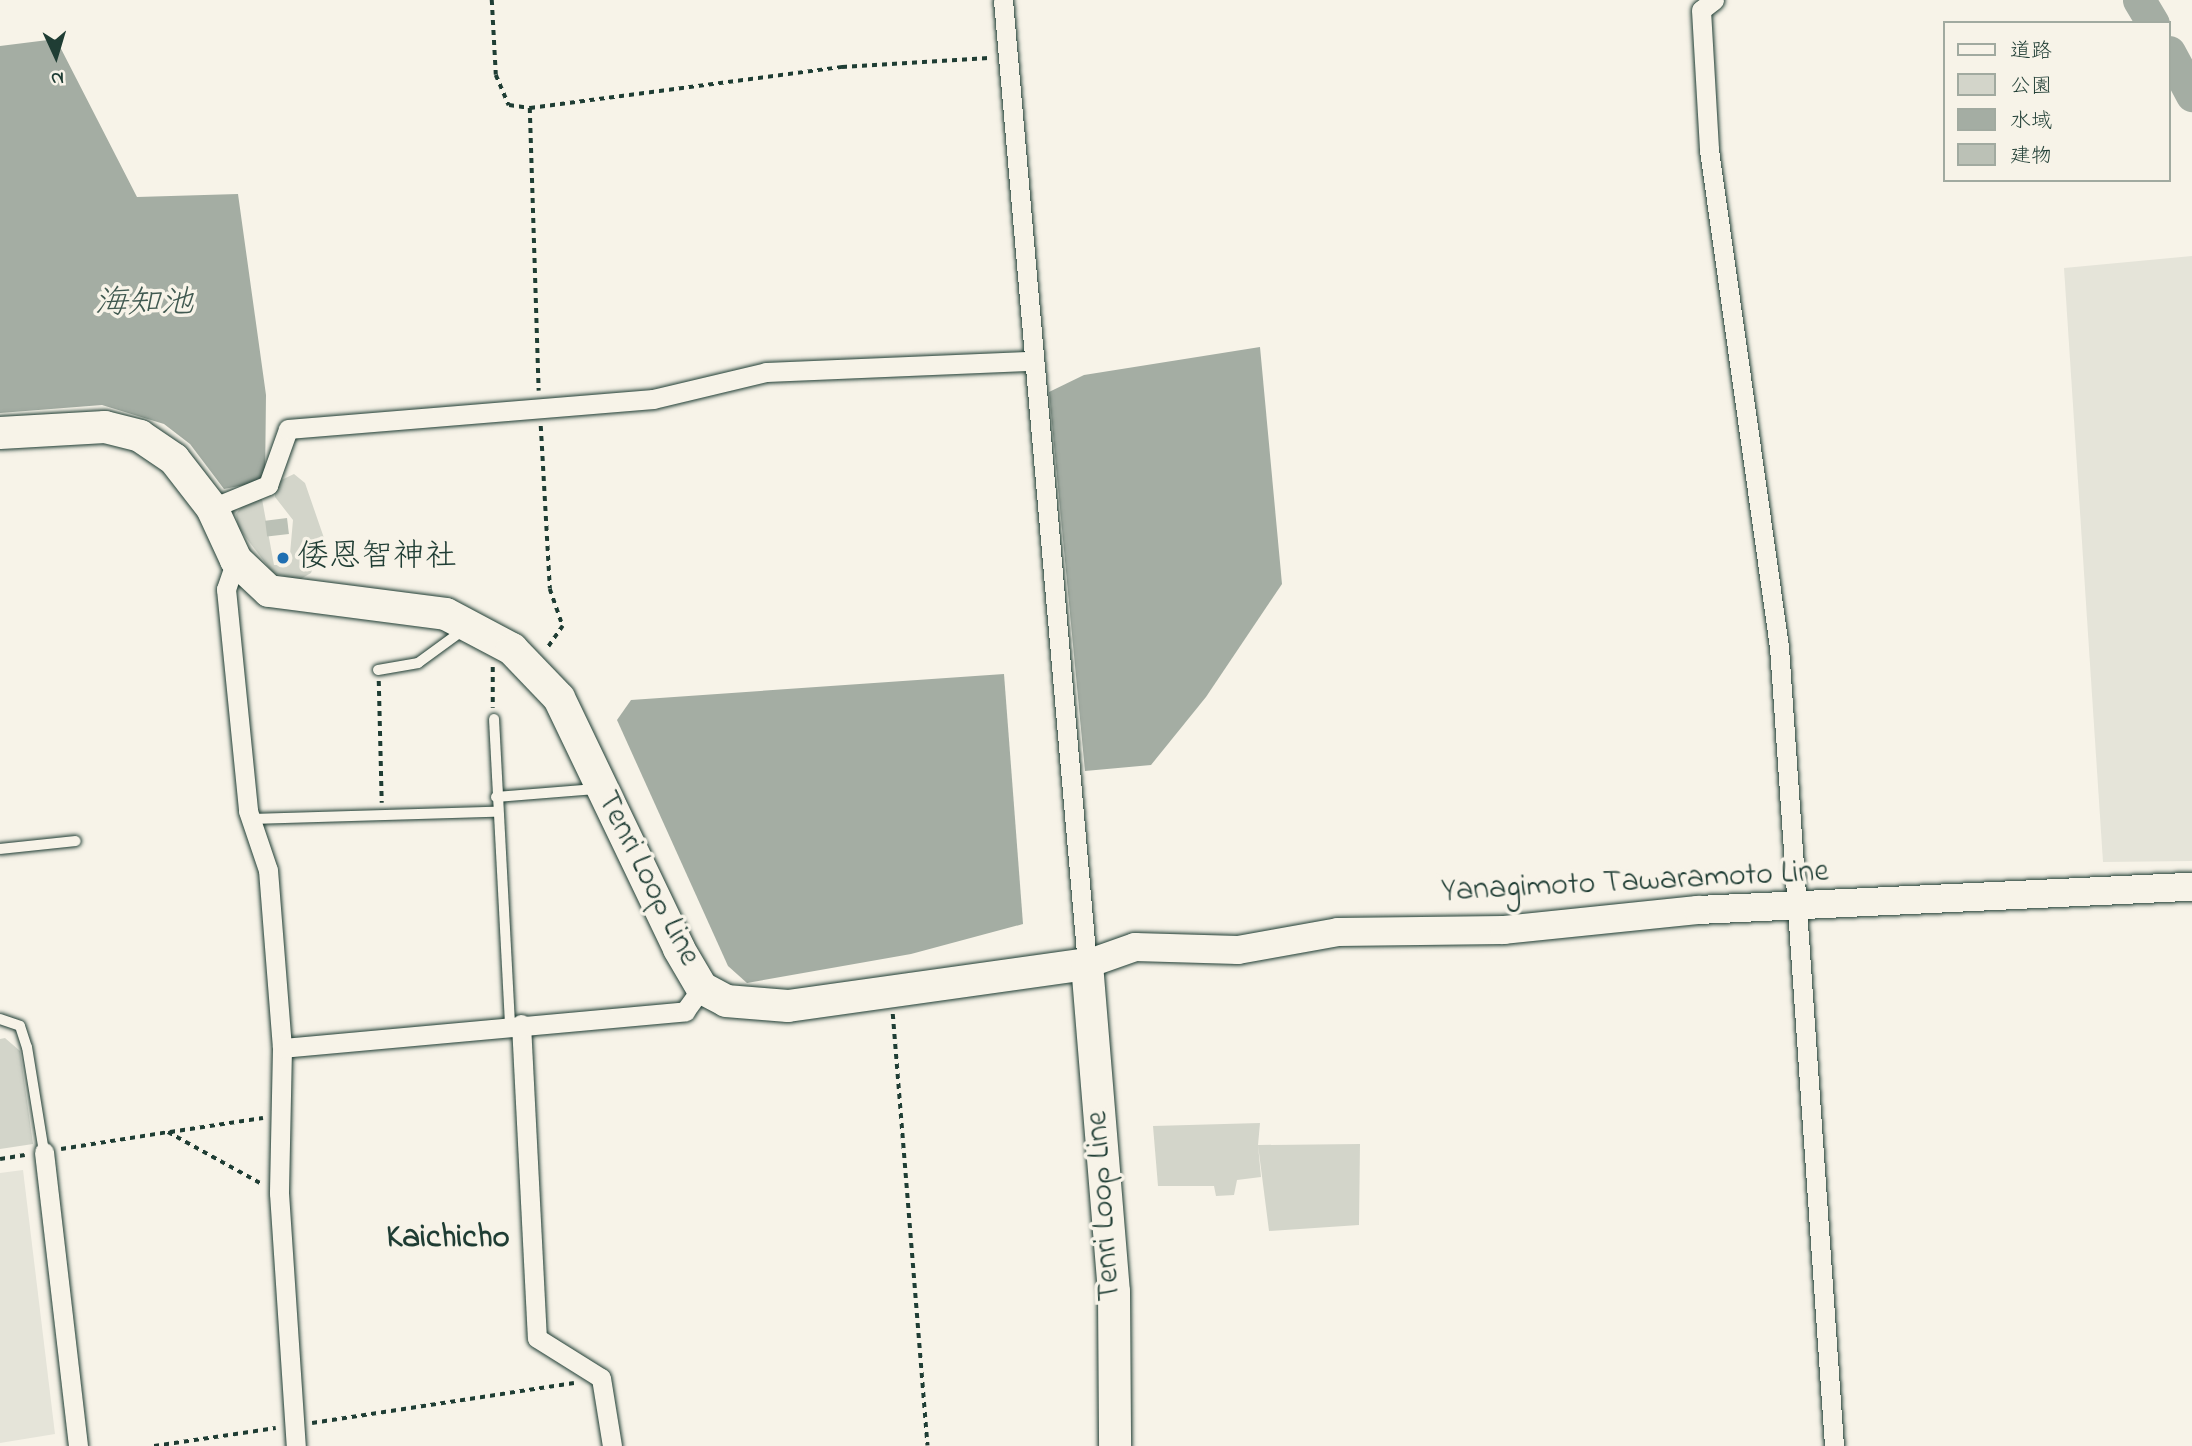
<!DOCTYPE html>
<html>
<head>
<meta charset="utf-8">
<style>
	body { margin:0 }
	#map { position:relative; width:2192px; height:1446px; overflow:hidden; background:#f7f3e8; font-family:"Indie Flower","Klee One",sans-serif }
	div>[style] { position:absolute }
	.built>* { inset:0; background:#e5e4d9 }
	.green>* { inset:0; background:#d3d5ca }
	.water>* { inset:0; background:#a4ada3 }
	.river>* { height:33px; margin:-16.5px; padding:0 16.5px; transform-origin:16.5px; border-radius:16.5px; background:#a4ada3 }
	.building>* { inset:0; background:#bbc1b6; transform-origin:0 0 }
	.path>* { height:3.5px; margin-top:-1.75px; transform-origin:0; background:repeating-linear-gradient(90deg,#1f3d34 0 5px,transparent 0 10px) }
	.roads { filter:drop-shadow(0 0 2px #1f3d34) drop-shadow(0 0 2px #1f3d34) }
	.lane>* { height:10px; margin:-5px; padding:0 5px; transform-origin:5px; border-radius:5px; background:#f7f3e8 }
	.street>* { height:19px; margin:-9.5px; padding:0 9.5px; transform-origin:9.5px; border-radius:9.5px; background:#f7f3e8 }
	.secondary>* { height:28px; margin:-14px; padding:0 14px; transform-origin:14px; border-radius:14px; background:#f7f3e8 }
	.primary>* { height:32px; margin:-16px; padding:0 16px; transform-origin:16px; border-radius:16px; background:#f7f3e8 }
	.dots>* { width:19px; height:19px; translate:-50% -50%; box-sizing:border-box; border:4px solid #f7f3e8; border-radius:50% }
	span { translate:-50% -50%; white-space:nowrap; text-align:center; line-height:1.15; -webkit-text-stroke:7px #f7f3e8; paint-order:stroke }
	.poi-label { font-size:32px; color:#1f3d34 }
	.left { translate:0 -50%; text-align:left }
	.street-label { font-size:32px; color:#1f3d34 }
	.water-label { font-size:33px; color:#405950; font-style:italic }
	.neighbourhood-label { font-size:33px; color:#1f3d34; font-weight:700 }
	.legend { position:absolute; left:1943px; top:21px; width:228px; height:161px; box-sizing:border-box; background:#f7f3e8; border:2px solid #a1aaa0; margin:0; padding:9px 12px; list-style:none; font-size:21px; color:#1f3d34 }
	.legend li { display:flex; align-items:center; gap:14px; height:35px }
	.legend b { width:35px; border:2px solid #a1aaa0 }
	.north { position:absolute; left:21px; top:21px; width:70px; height:70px; -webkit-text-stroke:5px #f7f3e8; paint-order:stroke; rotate:176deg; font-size:19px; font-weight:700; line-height:28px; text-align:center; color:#1f3d34 }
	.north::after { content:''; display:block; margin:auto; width:24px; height:32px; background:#1f3d34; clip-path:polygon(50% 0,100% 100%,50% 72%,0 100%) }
</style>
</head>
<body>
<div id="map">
	<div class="built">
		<div style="clip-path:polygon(2192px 256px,2192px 861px,2103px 862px,2064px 268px)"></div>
		<div style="clip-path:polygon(23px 1170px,55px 1434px,0 1443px,0 1173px)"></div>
	</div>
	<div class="green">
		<div style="clip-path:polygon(294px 474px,305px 483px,324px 538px,311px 573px,299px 580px,273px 573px,238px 527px,236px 514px,248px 498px,262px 499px,274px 565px,289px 565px,293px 520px,275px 497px,275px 483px)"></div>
		<div style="clip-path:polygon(5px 1038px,20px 1051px,33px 1144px,0 1149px,0 1039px)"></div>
		<div style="clip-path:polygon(1260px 1123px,1258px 1145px,1360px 1144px,1359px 1225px,1269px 1231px,1258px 1145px,1261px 1177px,1237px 1180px,1234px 1195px,1216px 1196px,1214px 1186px,1158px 1186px,1153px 1126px)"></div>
	</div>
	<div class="water">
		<div style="clip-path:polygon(56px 39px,137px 197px,238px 194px,266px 395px,265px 481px,224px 489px,190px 444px,164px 424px,102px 405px,0 413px,0 46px)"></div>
		<div style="clip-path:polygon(1260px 347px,1282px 584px,1206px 697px,1151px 765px,1085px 771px,1049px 392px,1084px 375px)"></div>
		<div style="clip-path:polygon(1004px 674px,1023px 924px,911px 954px,747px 983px,728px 966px,617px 720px,631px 700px)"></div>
	</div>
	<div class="river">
		<div style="left:2139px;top:0;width:27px;rotate:59deg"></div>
		<div style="left:2169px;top:52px;width:49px;rotate:61.9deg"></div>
	</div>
	<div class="building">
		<div style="left:287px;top:518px;width:16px;height:22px;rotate:83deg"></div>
	</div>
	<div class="path">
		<div style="left:492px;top:0;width:75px;rotate:86.9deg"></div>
		<div style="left:496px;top:75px;width:33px;rotate:67deg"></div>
		<div style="left:509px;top:105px;width:21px;rotate:8deg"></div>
		<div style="left:530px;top:108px;width:315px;rotate:-7.5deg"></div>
		<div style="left:842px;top:67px;width:147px;rotate:-3.5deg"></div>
		<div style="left:530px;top:108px;width:283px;rotate:88.2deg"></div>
		<div style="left:541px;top:426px;width:163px;rotate:86.8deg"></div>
		<div style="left:550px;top:589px;width:39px;rotate:71deg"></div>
		<div style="left:563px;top:626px;width:28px;rotate:125deg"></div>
		<div style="left:493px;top:667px;width:41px;rotate:90deg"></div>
		<div style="left:379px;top:681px;width:122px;rotate:88.6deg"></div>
		<div style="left:893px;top:1014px;width:433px;rotate:85.4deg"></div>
		<div style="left:170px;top:1132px;width:94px;rotate:-8.6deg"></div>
		<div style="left:61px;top:1149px;width:108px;rotate:-9deg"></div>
		<div style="left:168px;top:1132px;width:107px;rotate:29deg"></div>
		<div style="left:0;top:1159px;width:25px;rotate:-9deg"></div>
		<div style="left:312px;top:1423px;width:265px;rotate:-8.7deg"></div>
		<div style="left:154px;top:1446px;width:123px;rotate:-8.4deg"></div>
	</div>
	<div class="roads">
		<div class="lane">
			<div style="left:378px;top:670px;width:41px;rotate:-9.9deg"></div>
			<div style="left:418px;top:663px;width:59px;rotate:-36.1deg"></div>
			<div style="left:494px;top:719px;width:305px;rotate:87deg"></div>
			<div style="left:496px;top:797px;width:100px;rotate:-4.6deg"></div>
			<div style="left:251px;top:819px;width:243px;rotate:-1.7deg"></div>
			<div style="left:0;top:849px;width:76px;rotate:-6deg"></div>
			<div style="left:0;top:1019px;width:21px;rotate:19deg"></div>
			<div style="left:20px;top:1026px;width:22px;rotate:72deg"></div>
			<div style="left:27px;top:1047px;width:106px;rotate:80.8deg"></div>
		</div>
		<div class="street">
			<div style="left:1003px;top:0;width:968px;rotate:85.02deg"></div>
			<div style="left:1714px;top:0;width:16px;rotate:142deg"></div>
			<div style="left:1701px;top:10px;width:140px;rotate:86.7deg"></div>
			<div style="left:1709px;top:150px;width:502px;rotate:81.98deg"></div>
			<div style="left:1779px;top:647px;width:801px;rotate:86.06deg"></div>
			<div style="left:212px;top:508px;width:61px;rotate:-22.3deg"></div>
			<div style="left:268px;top:485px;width:59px;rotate:-70.3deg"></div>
			<div style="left:288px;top:429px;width:366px;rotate:-4.7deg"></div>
			<div style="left:653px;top:399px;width:116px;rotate:-13.4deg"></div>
			<div style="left:766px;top:372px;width:267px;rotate:-2.4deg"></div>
			<div style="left:236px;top:560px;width:31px;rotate:109deg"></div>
			<div style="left:226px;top:589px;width:223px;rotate:84.3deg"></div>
			<div style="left:248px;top:811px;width:62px;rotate:71.3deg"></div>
			<div style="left:268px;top:870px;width:179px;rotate:85.5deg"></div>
			<div style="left:282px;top:1048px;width:145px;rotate:91.2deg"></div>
			<div style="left:279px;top:1193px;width:254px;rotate:86.2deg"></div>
			<div style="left:521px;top:1024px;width:314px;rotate:87.1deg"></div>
			<div style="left:537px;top:1338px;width:75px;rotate:32deg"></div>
			<div style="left:601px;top:1378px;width:69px;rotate:80.8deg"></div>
			<div style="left:282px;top:1048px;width:405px;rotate:-5.2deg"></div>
			<div style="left:685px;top:1011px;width:29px;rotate:-54deg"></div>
			<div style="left:44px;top:1152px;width:296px;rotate:83.4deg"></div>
		</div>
		<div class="secondary">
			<div style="left:1087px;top:964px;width:51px;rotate:-19.5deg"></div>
			<div style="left:1135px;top:947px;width:103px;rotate:1.7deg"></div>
			<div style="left:1238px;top:950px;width:102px;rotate:-10.2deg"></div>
			<div style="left:1338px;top:932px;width:166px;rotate:-0.7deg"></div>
			<div style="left:1504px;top:930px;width:195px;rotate:-5.9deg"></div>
			<div style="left:1698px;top:910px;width:495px;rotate:-2.7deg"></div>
		</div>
		<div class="primary">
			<div style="left:0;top:433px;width:105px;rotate:-3.3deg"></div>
			<div style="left:105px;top:427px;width:36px;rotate:14deg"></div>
			<div style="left:140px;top:436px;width:41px;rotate:34.1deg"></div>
			<div style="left:174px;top:459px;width:62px;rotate:52.2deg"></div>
			<div style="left:212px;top:508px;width:57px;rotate:65.2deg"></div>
			<div style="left:236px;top:560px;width:45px;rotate:43.2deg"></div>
			<div style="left:269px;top:591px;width:178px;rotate:7.4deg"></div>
			<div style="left:446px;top:614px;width:75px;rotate:27.9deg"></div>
			<div style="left:512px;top:649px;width:68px;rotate:46.2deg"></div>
			<div style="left:559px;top:698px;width:278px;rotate:64.4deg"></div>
			<div style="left:679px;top:949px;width:45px;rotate:59.5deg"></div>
			<div style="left:702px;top:988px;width:27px;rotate:28deg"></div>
			<div style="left:726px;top:1001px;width:62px;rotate:4.6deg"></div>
			<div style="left:788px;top:1006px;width:302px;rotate:-8deg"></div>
			<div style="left:1087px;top:964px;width:329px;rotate:85.3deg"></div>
			<div style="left:1114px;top:1292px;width:154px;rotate:89.6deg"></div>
		</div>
	</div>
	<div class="dots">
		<div style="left:283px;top:558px;background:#1f6fb2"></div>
	</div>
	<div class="poi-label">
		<span class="left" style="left:297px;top:558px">倭恩智神社</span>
	</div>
	<div class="street-label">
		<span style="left:647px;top:879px;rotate:63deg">Tenri Loop Line</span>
		<span style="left:1635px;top:883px;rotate:-3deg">Yanagimoto Tawaramoto Line</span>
		<span style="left:1105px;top:1206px;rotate:-94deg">Tenri Loop Line</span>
	</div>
	<div class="water-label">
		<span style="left:144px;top:305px">海知池</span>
	</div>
	<div class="neighbourhood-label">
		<span style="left:448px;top:1239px">Kaichicho</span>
	</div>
	<ul class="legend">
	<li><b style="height:9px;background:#f7f3e8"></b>道路</li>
	<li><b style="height:19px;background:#d3d5ca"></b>公園</li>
	<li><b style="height:19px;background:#a4ada3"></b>水域</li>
	<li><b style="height:19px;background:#bbc1b6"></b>建物</li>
	</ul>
	<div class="north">N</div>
</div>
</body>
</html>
